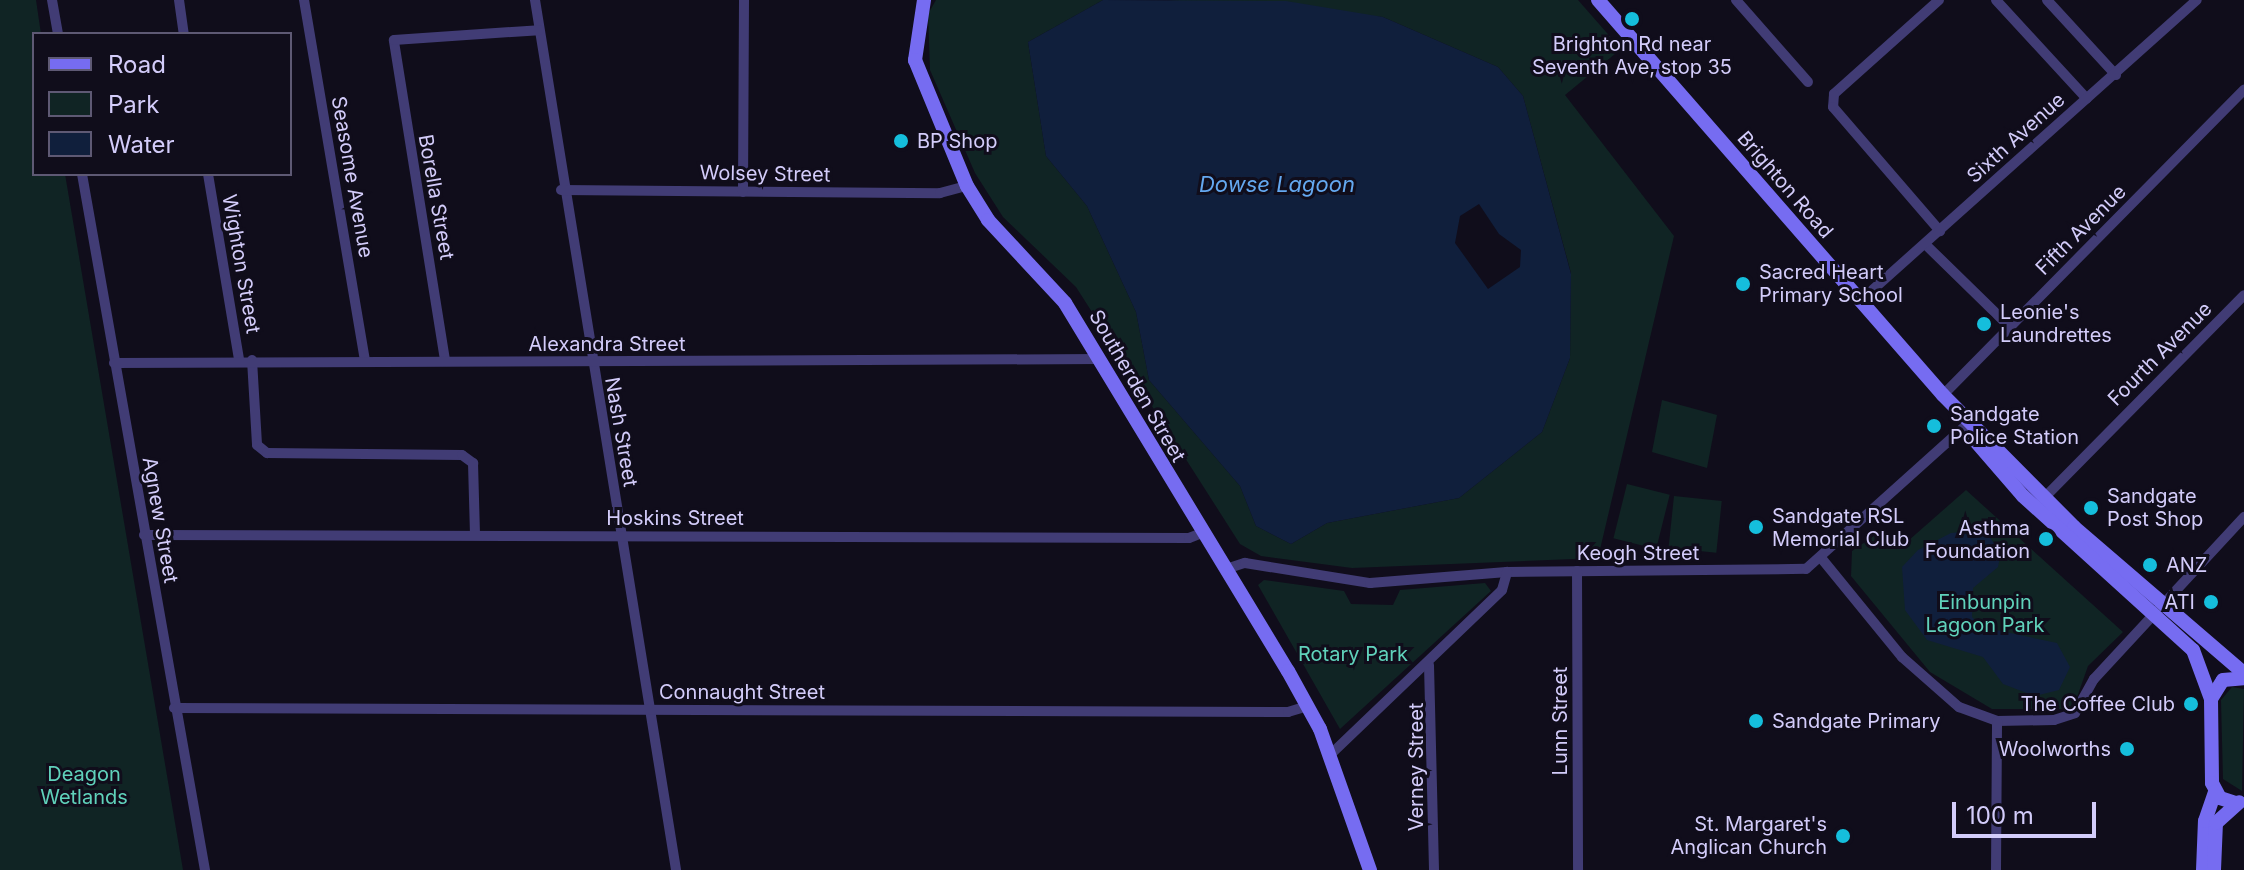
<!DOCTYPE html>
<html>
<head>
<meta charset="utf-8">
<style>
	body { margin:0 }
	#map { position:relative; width:2244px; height:870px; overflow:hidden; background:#100d1b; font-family:Inter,sans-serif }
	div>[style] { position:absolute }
	.green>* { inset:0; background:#102424; transform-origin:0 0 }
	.water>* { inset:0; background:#101f3c }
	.street>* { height:10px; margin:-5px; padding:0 5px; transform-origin:5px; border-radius:5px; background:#413c75 }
	.secondary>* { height:14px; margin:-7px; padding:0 7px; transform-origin:7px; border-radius:7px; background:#766cf1 }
	.dots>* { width:22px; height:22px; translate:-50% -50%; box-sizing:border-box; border:4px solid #100d1b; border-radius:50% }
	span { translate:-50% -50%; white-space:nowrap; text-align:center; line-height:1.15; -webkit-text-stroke:6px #100d1b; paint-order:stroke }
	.poi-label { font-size:20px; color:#d3ccfa }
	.left { translate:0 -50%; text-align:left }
	.right { translate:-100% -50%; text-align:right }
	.street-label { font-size:20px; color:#d3ccfa }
	.park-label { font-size:20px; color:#60d2bb }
	.water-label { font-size:22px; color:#64a8f0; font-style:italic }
	.legend { position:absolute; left:32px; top:32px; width:260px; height:144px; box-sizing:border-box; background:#100d1b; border:2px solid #5e5974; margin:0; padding:10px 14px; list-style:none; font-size:24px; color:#d3ccfa }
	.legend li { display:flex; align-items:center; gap:16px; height:40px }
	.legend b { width:40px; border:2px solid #5e5974 }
	.scale { position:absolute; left:1952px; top:802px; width:144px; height:36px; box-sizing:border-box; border:4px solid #d3ccfa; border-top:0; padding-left:10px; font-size:24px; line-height:28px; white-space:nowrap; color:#d3ccfa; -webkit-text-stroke:6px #100d1b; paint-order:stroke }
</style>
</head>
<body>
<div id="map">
	<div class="green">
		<div style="clip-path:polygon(0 0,36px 0,41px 34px,34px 34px,34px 174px,65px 174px,183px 870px,0 870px)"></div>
		<div style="clip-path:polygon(936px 0,1103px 0,1028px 42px,1046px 156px,1087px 206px,1136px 312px,1149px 380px,1240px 486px,1256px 526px,1291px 544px,1327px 523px,1459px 498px,1542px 432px,1570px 358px,1571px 273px,1523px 96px,1498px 67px,1383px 17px,1167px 0,1578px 0,1621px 49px,1565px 95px,1674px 236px,1598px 558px,1352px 568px,1261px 556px,1240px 544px,1076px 287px,1003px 217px,975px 173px,930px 70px,928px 14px)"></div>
		<div style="clip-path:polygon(1662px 400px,1717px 415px,1707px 468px,1652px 452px)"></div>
		<div style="left:1627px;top:484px;width:44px;height:56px;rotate:14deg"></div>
		<div style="clip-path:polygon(1966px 490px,2123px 632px,2088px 666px,2075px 703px,2066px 709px,1992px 709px,1930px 672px,1851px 576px,1852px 551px,1881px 531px,1900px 548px)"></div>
		<div style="left:1674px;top:496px;width:48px;height:52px;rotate:6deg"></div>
		<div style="clip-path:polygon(1264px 580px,1344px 591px,1351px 604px,1393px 605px,1400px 590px,1485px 583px,1491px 591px,1340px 729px,1258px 585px)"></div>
		<div style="clip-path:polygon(2232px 687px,2244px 689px,2242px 791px,2223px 779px,2221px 700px)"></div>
	</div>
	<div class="water">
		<div style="clip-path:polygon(evenodd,1103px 0,1286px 1px,1383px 17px,1498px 67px,1523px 96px,1571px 274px,1570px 358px,1542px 432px,1459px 498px,1327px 523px,1291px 544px,1256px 526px,1240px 486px,1149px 380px,1136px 312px,1087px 206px,1046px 156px,1028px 42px,1103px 0,1479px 204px,1499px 234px,1521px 250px,1520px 267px,1488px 289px,1455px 243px,1460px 216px,1479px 204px)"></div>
		<div style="clip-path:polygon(1984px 530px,2001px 552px,1998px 567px,1973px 588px,1972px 617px,1982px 627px,2057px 643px,2070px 667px,2059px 690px,2035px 696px,2003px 684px,1983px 657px,1927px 640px,1905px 610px,1902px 567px,1918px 550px,1951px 533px)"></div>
	</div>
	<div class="street">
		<div style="left:52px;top:0;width:35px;rotate:80deg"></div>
		<div style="left:179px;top:0;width:34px;rotate:82deg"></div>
		<div style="left:304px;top:0;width:365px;rotate:80.4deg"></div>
		<div style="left:535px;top:0;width:881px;rotate:80.79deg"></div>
		<div style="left:1736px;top:0;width:109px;rotate:48.7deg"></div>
		<div style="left:1939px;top:0;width:141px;rotate:138.2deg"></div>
		<div style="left:1834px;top:94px;width:13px;rotate:94deg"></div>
		<div style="left:1833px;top:107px;width:164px;rotate:49.2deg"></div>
		<div style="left:1996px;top:0;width:134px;rotate:47.4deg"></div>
		<div style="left:2047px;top:0;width:102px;rotate:47.4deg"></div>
		<div style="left:82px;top:174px;width:707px;rotate:79.98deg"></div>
		<div style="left:208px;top:174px;width:189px;rotate:80.5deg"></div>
		<div style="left:561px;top:190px;width:379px;rotate:0.5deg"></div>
		<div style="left:940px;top:193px;width:28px;rotate:-15deg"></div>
		<div style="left:743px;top:192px;width:192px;rotate:-89.7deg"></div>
		<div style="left:1925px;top:244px;width:120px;rotate:44.3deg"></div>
		<div style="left:1859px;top:302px;width:453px;rotate:-41.8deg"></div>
		<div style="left:252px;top:360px;width:85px;rotate:86.6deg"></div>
		<div style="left:257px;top:445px;width:13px;rotate:39deg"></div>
		<div style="left:267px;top:453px;width:195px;rotate:0.6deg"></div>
		<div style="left:462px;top:455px;width:14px;rotate:36deg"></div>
		<div style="left:473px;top:463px;width:72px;rotate:88.4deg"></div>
		<div style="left:445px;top:360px;width:324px;rotate:-99.1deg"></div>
		<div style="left:394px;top:40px;width:145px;rotate:-3.9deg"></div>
		<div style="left:114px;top:363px;width:985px;rotate:-0.23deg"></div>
		<div style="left:1943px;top:395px;width:429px;rotate:-45.4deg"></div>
		<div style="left:2041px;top:501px;width:289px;rotate:-45.4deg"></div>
		<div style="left:144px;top:535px;width:1045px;rotate:0.16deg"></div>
		<div style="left:1189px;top:538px;width:17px;rotate:-21deg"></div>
		<div style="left:1822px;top:559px;width:127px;rotate:50.8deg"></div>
		<div style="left:1902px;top:657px;width:76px;rotate:41.3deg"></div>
		<div style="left:1959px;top:707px;width:40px;rotate:20.2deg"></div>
		<div style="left:1997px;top:721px;width:57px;rotate:-1deg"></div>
		<div style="left:2054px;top:720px;width:22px;rotate:-18deg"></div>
		<div style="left:2075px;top:713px;width:39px;rotate:-61deg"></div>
		<div style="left:2094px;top:679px;width:221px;rotate:-47.2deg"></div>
		<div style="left:1226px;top:569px;width:20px;rotate:-18deg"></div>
		<div style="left:1245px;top:563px;width:127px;rotate:9.1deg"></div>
		<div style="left:1370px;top:583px;width:137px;rotate:-4.6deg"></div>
		<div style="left:1507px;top:572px;width:299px;rotate:-0.6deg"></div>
		<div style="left:1806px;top:569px;width:220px;rotate:-41.9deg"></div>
		<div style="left:1577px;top:571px;width:299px;rotate:89.8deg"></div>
		<div style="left:1429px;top:665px;width:205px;rotate:88.6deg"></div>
		<div style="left:174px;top:708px;width:1114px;rotate:0.21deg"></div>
		<div style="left:1288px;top:712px;width:21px;rotate:-17deg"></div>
		<div style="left:1330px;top:755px;width:238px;rotate:-43.8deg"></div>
		<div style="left:1502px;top:590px;width:19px;rotate:-74deg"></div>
		<div style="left:1996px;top:870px;width:149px;rotate:-89.6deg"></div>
	</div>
	<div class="secondary">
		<div style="left:924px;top:0;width:61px;rotate:98.5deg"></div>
		<div style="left:915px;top:60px;width:136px;rotate:67.6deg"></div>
		<div style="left:967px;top:186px;width:40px;rotate:58deg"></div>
		<div style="left:988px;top:220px;width:113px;rotate:47.1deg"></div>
		<div style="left:1065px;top:303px;width:430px;rotate:58.8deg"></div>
		<div style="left:1288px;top:671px;width:66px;rotate:61.1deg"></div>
		<div style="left:1320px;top:729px;width:150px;rotate:70.5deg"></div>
		<div style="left:1598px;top:0;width:524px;rotate:48.87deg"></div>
		<div style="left:1943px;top:395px;width:186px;rotate:45.2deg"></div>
		<div style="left:2074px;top:527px;width:224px;rotate:40.7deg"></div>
		<div style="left:1971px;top:436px;width:79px;rotate:49.1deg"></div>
		<div style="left:2023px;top:496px;width:229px;rotate:42.2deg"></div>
		<div style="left:2193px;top:650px;width:52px;rotate:69.8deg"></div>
		<div style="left:2211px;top:699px;width:84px;rotate:89.3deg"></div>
		<div style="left:2212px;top:783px;width:17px;rotate:62deg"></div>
		<div style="left:2220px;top:798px;width:16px;rotate:18deg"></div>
		<div style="left:2211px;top:699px;width:22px;rotate:-58deg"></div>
		<div style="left:2223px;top:680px;width:21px;rotate:-5deg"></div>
		<div style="left:2203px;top:870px;width:49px;rotate:-87.7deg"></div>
		<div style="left:2205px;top:821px;width:31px;rotate:-71deg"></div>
		<div style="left:2214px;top:870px;width:47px;rotate:-87.6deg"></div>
		<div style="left:2216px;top:823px;width:31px;rotate:-42deg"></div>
	</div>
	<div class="dots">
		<div style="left:1632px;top:19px;background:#15bedc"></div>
		<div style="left:901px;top:141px;background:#15bedc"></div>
		<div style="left:1743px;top:284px;background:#15bedc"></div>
		<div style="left:1984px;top:324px;background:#15bedc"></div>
		<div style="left:1934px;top:426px;background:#15bedc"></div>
		<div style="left:2091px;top:508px;background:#15bedc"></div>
		<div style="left:1756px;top:527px;background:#15bedc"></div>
		<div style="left:2046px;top:539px;background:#15bedc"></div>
		<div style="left:2150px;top:565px;background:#15bedc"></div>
		<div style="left:2211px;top:602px;background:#15bedc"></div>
		<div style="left:2191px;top:704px;background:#15bedc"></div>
		<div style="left:1756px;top:721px;background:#15bedc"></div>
		<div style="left:2127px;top:749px;background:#15bedc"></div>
		<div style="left:1843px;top:836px;background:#15bedc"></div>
	</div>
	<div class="poi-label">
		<span style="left:1632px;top:56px">Brighton Rd near<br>Seventh Ave, stop 35</span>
		<span class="left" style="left:917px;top:141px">BP Shop</span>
		<span class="left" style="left:1759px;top:284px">Sacred Heart<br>Primary School</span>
		<span class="left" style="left:2000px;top:324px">Leonie's<br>Laundrettes</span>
		<span class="left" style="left:1950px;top:426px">Sandgate<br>Police Station</span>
		<span class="left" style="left:2107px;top:508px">Sandgate<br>Post Shop</span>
		<span class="left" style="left:1772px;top:528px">Sandgate RSL<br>Memorial Club</span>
		<span class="right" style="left:2030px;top:540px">Asthma<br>Foundation</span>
		<span class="left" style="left:2166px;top:565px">ANZ</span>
		<span class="right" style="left:2195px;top:602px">ATI</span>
		<span class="right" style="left:2175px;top:704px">The Coffee Club</span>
		<span class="left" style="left:1772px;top:721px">Sandgate Primary</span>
		<span class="right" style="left:2111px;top:749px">Woolworths</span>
		<span class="right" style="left:1827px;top:836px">St. Margaret's<br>Anglican Church</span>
	</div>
	<div class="street-label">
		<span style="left:2016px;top:138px;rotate:-42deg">Sixth Avenue</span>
		<span style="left:765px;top:174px;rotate:1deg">Wolsey Street</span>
		<span style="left:352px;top:177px;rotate:80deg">Seasome Avenue</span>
		<span style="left:1785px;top:185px;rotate:49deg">Brighton Road</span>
		<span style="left:436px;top:197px;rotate:80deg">Borella Street</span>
		<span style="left:2081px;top:230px;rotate:-45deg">Fifth Avenue</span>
		<span style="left:241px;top:264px;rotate:80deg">Wighton Street</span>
		<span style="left:607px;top:344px">Alexandra Street</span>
		<span style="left:2160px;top:354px;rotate:-45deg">Fourth Avenue</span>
		<span style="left:1137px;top:386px;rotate:60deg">Southerden Street</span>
		<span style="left:621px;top:432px;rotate:80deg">Nash Street</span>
		<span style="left:675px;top:518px">Hoskins Street</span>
		<span style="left:160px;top:520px;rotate:80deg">Agnew Street</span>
		<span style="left:1638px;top:553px">Keogh Street</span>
		<span style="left:742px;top:692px">Connaught Street</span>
		<span style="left:1560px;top:721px;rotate:-90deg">Lunn Street</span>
		<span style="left:1416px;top:767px;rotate:-90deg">Verney Street</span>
	</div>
	<div class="park-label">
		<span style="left:1985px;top:614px">Einbunpin<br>Lagoon Park</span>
		<span style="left:1353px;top:654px">Rotary Park</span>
		<span style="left:84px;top:786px">Deagon<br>Wetlands</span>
	</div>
	<div class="water-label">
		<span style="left:1277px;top:185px">Dowse Lagoon</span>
	</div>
	<ul class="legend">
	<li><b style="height:10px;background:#766cf1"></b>Road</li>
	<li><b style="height:22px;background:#102424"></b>Park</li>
	<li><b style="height:22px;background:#101f3c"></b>Water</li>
	</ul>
	<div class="scale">100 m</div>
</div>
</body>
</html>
